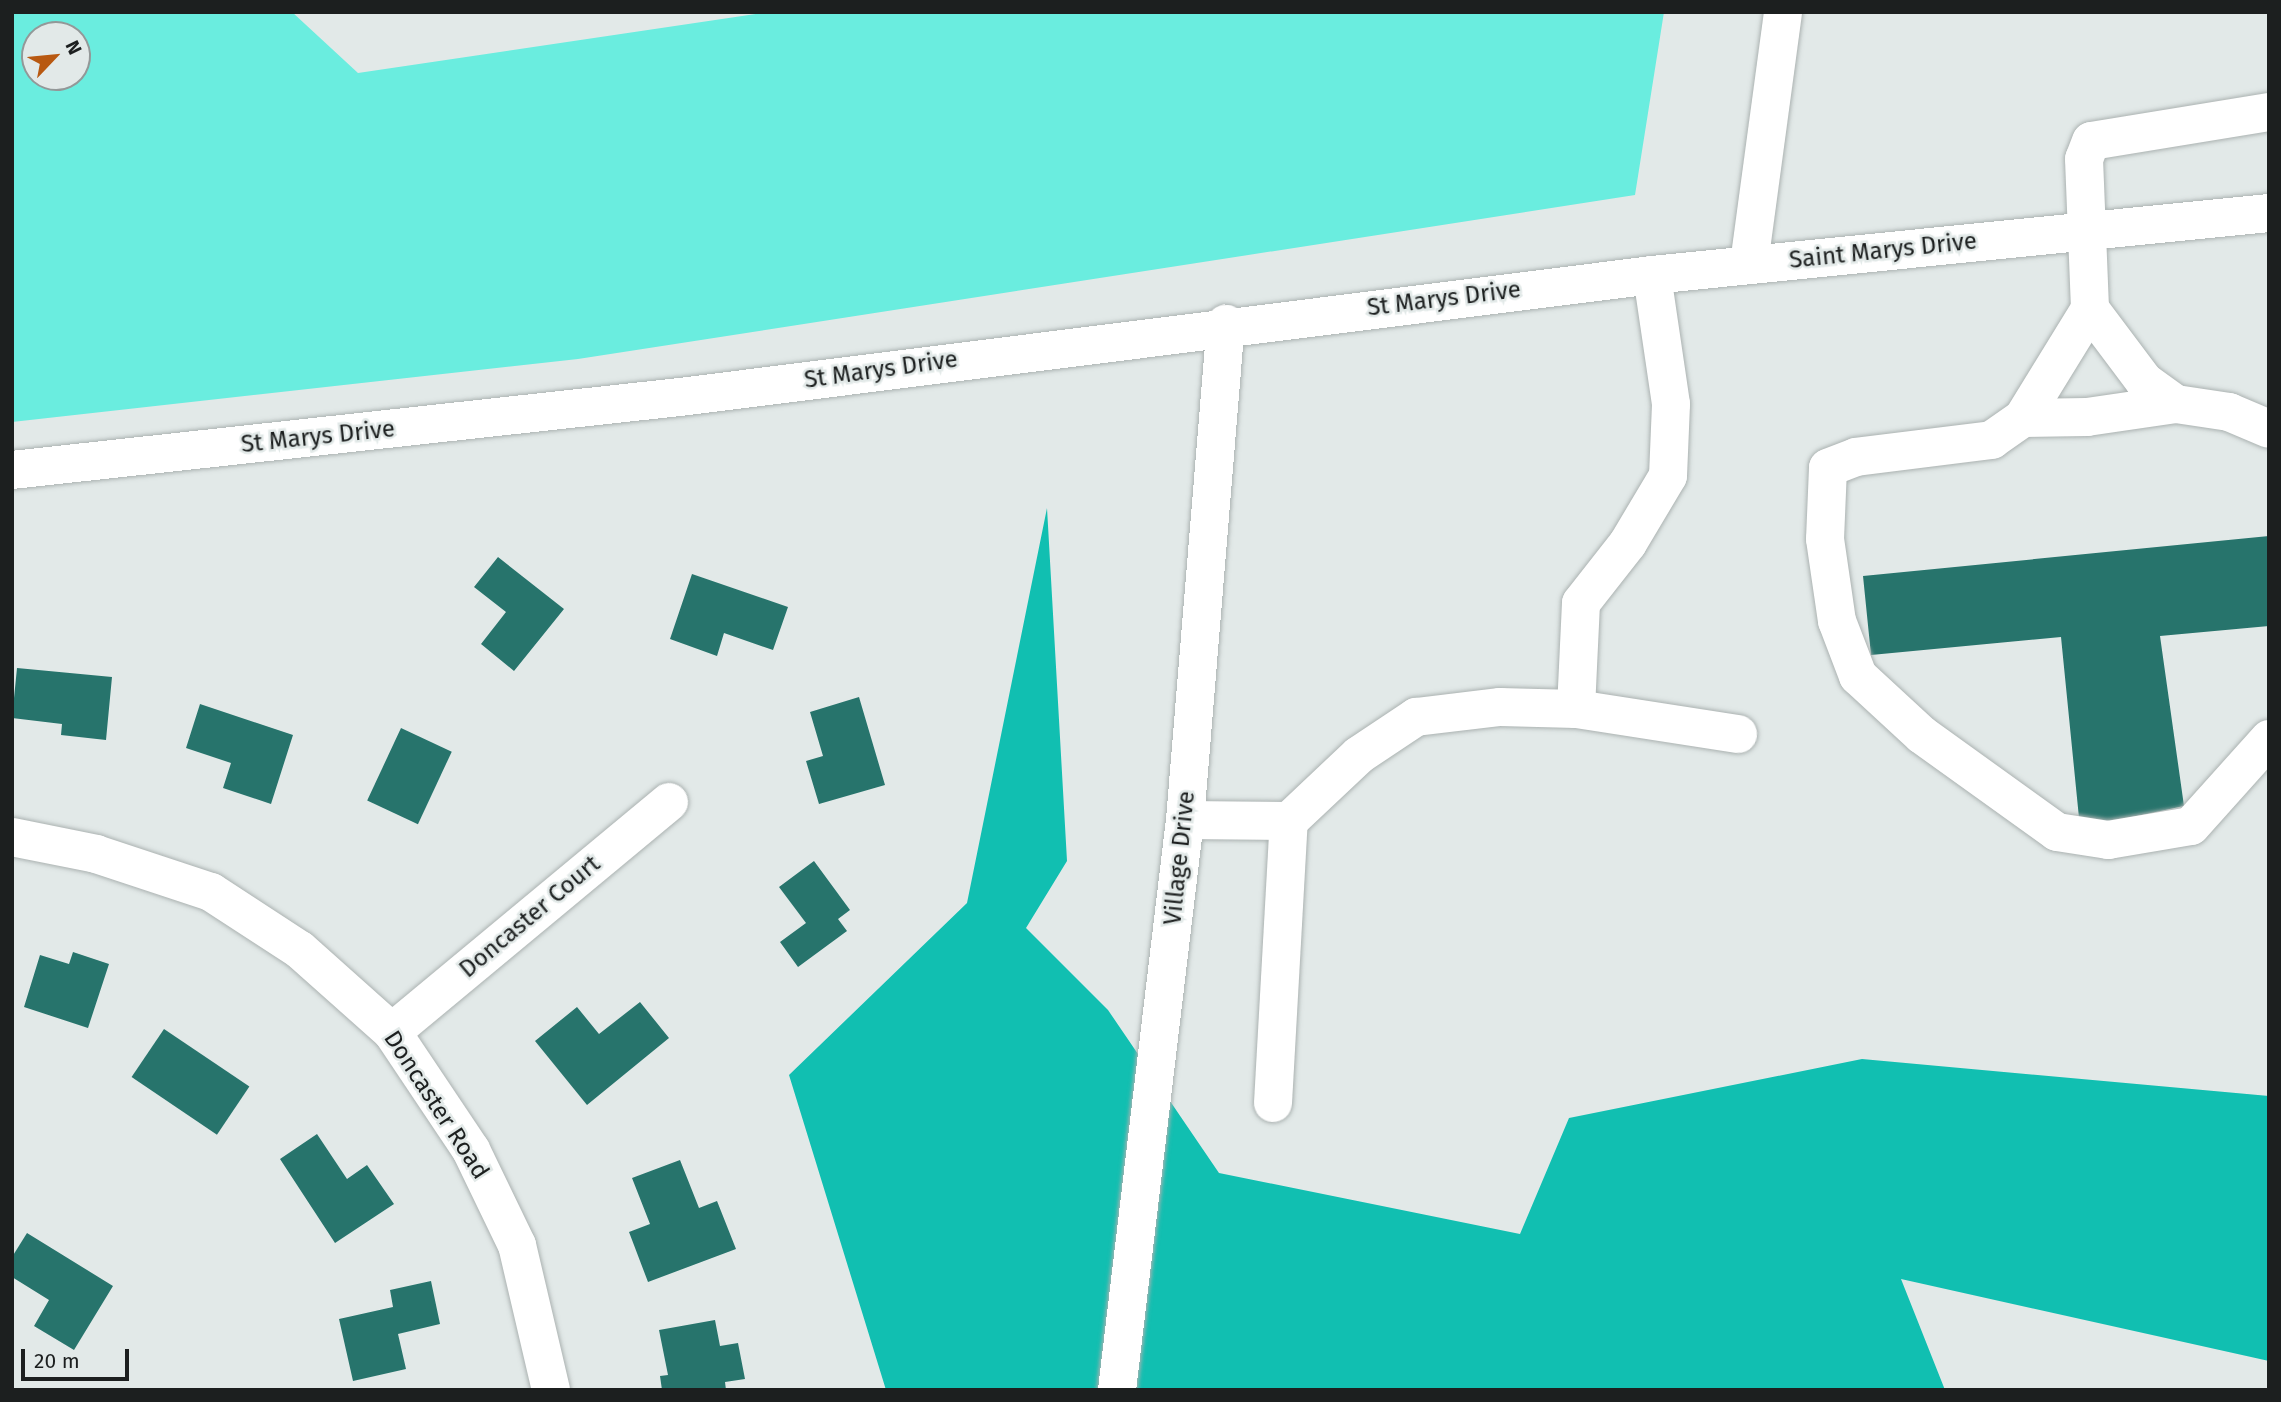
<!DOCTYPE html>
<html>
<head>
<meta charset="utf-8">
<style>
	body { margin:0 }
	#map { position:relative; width:2281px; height:1402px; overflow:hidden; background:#e2e9e8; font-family:"Fira Sans",sans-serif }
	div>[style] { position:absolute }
	.green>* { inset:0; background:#6aeddf }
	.forest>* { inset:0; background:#11bfb1 }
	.building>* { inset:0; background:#27746c; transform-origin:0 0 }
	.roads { filter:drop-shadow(0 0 2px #abb2b1) drop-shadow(0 0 2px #abb2b1) }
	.minor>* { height:38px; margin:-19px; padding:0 19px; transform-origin:19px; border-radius:19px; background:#fff }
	span { translate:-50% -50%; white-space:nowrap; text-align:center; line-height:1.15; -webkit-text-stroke:5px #e2e9e8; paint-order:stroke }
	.street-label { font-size:24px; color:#1c1f1f }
	.frame { position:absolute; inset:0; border:14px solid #1c1f1f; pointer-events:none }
	.north { position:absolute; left:21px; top:21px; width:70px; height:70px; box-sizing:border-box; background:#e2e9e8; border:2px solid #939898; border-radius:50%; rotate:64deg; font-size:19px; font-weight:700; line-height:28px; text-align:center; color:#1c1f1f }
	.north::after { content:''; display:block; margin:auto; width:24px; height:32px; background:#b85911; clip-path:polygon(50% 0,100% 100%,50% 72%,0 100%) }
	.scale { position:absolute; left:21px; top:1349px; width:108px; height:32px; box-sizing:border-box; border:4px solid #1c1f1f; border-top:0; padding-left:9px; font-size:21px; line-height:24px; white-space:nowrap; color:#1c1f1f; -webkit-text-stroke:5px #e2e9e8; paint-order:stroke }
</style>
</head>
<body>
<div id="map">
	<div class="green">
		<div style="clip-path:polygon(evenodd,12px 12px,292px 12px,358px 73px,769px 12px,1664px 12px,1635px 195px,578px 359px,12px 422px,12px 12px,35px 35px,77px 35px,77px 77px,35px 77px,35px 35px)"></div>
	</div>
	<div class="forest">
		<div style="clip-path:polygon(1047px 508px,1067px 861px,1026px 928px,1108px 1010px,1219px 1173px,1520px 1234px,1569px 1118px,1862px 1059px,2269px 1096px,2269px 1361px,1901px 1279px,1945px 1390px,886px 1390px,789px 1075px,967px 903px)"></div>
	</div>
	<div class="building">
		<div style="clip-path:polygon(2269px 536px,2269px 626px,2160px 636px,2184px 806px,2080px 828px,2061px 637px,1871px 655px,1863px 576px)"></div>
		<div style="clip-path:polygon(498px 557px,564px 609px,514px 671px,481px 644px,506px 612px,474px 587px)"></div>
		<div style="clip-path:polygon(692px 574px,788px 607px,773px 650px,724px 633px,717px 656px,670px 639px)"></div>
		<div style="clip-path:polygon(17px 668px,112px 677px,106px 740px,61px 735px,62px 724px,12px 718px)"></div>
		<div style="clip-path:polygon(859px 697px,885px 785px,819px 804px,806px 761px,823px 756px,810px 712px)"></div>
		<div style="clip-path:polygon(200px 704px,293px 735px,271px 804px,223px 788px,231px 763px,186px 748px)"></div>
		<div style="left:401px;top:728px;width:56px;height:80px;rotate:25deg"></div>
		<div style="clip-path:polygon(814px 861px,850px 910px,838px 919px,847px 931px,798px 967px,780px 942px,806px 923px,779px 887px)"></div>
		<div style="clip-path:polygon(73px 952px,109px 964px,88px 1028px,24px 1007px,40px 955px,69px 964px)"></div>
		<div style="clip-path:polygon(640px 1002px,669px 1038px,587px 1105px,535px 1041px,577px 1007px,599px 1034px)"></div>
		<div style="left:164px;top:1029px;width:103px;height:58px;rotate:34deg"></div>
		<div style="clip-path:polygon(317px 1134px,347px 1179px,367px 1165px,394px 1204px,335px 1243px,280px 1159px)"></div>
		<div style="clip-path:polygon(680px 1160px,699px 1208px,717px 1201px,736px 1249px,648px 1282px,629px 1232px,650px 1224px,632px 1178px)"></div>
		<div style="clip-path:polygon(27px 1233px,113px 1286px,74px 1350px,34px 1326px,49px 1300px,12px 1277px,12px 1257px)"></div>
		<div style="clip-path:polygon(431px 1281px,440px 1324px,398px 1334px,406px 1369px,353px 1381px,339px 1319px,393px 1307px,390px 1290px)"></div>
		<div style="clip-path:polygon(715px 1320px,720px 1346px,738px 1343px,745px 1379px,725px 1382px,726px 1390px,662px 1390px,660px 1376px,668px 1375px,659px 1330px)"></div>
	</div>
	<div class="roads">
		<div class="minor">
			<div style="left:2269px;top:112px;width:180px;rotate:170.7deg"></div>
			<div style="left:2091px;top:141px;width:19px;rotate:111deg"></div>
			<div style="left:2084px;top:159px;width:150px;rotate:87.7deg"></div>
			<div style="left:2090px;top:309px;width:128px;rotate:121.6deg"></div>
			<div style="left:2023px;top:418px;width:38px;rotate:145deg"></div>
			<div style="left:1992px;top:440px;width:137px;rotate:172.9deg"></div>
			<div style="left:1856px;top:457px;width:30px;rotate:159deg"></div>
			<div style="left:1828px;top:468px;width:71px;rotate:92.4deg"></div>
			<div style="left:1825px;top:539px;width:83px;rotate:81.7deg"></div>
			<div style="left:1837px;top:621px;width:59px;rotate:69.1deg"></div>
			<div style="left:1858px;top:676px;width:87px;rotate:42.7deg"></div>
			<div style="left:1922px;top:735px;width:166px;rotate:35.7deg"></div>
			<div style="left:2057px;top:832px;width:52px;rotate:8.9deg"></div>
			<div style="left:2108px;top:840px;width:84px;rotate:-9.6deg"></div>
			<div style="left:2191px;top:826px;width:117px;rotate:-48.1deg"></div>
			<div style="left:1749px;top:264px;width:254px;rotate:-82.3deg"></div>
			<div style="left:2090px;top:309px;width:90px;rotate:53.1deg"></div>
			<div style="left:2144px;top:381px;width:39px;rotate:36deg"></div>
			<div style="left:2023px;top:418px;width:64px;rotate:-0.9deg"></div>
			<div style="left:2087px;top:417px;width:90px;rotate:-8.3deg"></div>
			<div style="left:2176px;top:404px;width:54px;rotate:8.6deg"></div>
			<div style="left:2229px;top:412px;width:43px;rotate:23deg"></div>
			<div style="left:12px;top:470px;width:672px;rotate:-6.24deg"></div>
			<div style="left:680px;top:397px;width:980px;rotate:-7.15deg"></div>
			<div style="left:1652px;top:275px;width:620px;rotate:-5.74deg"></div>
			<div style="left:1576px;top:709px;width:106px;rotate:-87.3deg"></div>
			<div style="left:1581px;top:603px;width:76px;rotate:-51.9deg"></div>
			<div style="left:1628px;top:543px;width:78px;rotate:-59.2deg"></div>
			<div style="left:1668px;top:476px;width:72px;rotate:-87.6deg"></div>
			<div style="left:1671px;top:404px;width:130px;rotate:-98.4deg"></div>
			<div style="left:1185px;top:820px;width:104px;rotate:0.6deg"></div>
			<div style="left:1289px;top:821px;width:96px;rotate:-43.3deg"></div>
			<div style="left:1359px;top:755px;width:69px;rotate:-33.7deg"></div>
			<div style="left:1416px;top:717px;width:85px;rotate:-6.8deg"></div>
			<div style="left:1500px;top:707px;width:76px;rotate:1.5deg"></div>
			<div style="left:1576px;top:709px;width:164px;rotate:8.8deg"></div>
			<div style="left:12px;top:837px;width:86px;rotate:11.4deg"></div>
			<div style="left:96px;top:854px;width:121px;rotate:18.3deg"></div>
			<div style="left:211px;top:892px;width:106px;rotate:33.1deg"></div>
			<div style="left:300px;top:950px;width:123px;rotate:41.7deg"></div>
			<div style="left:392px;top:1032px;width:142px;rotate:56.2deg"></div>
			<div style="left:471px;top:1150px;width:106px;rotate:64.2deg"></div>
			<div style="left:517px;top:1245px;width:149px;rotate:76.8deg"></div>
			<div style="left:392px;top:1032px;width:360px;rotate:-39.7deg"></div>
			<div style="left:1273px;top:1103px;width:282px;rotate:-86.8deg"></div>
			<div style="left:1117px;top:1390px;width:574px;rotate:-83.2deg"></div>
			<div style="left:1185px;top:820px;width:498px;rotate:-85.3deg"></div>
		</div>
	</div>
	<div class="street-label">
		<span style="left:1883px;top:251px;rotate:-6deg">Saint Marys Drive</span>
		<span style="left:1444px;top:299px;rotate:-7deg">St Marys Drive</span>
		<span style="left:881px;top:370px;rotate:-8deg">St Marys Drive</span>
		<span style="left:318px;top:437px;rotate:-6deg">St Marys Drive</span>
		<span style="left:1180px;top:858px;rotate:-84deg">Village Drive</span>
		<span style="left:530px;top:917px;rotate:-40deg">Doncaster Court</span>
		<span style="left:436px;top:1105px;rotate:57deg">Doncaster Road</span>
	</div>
	<div class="frame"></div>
	<div class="north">N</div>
	<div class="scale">20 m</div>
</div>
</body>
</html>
